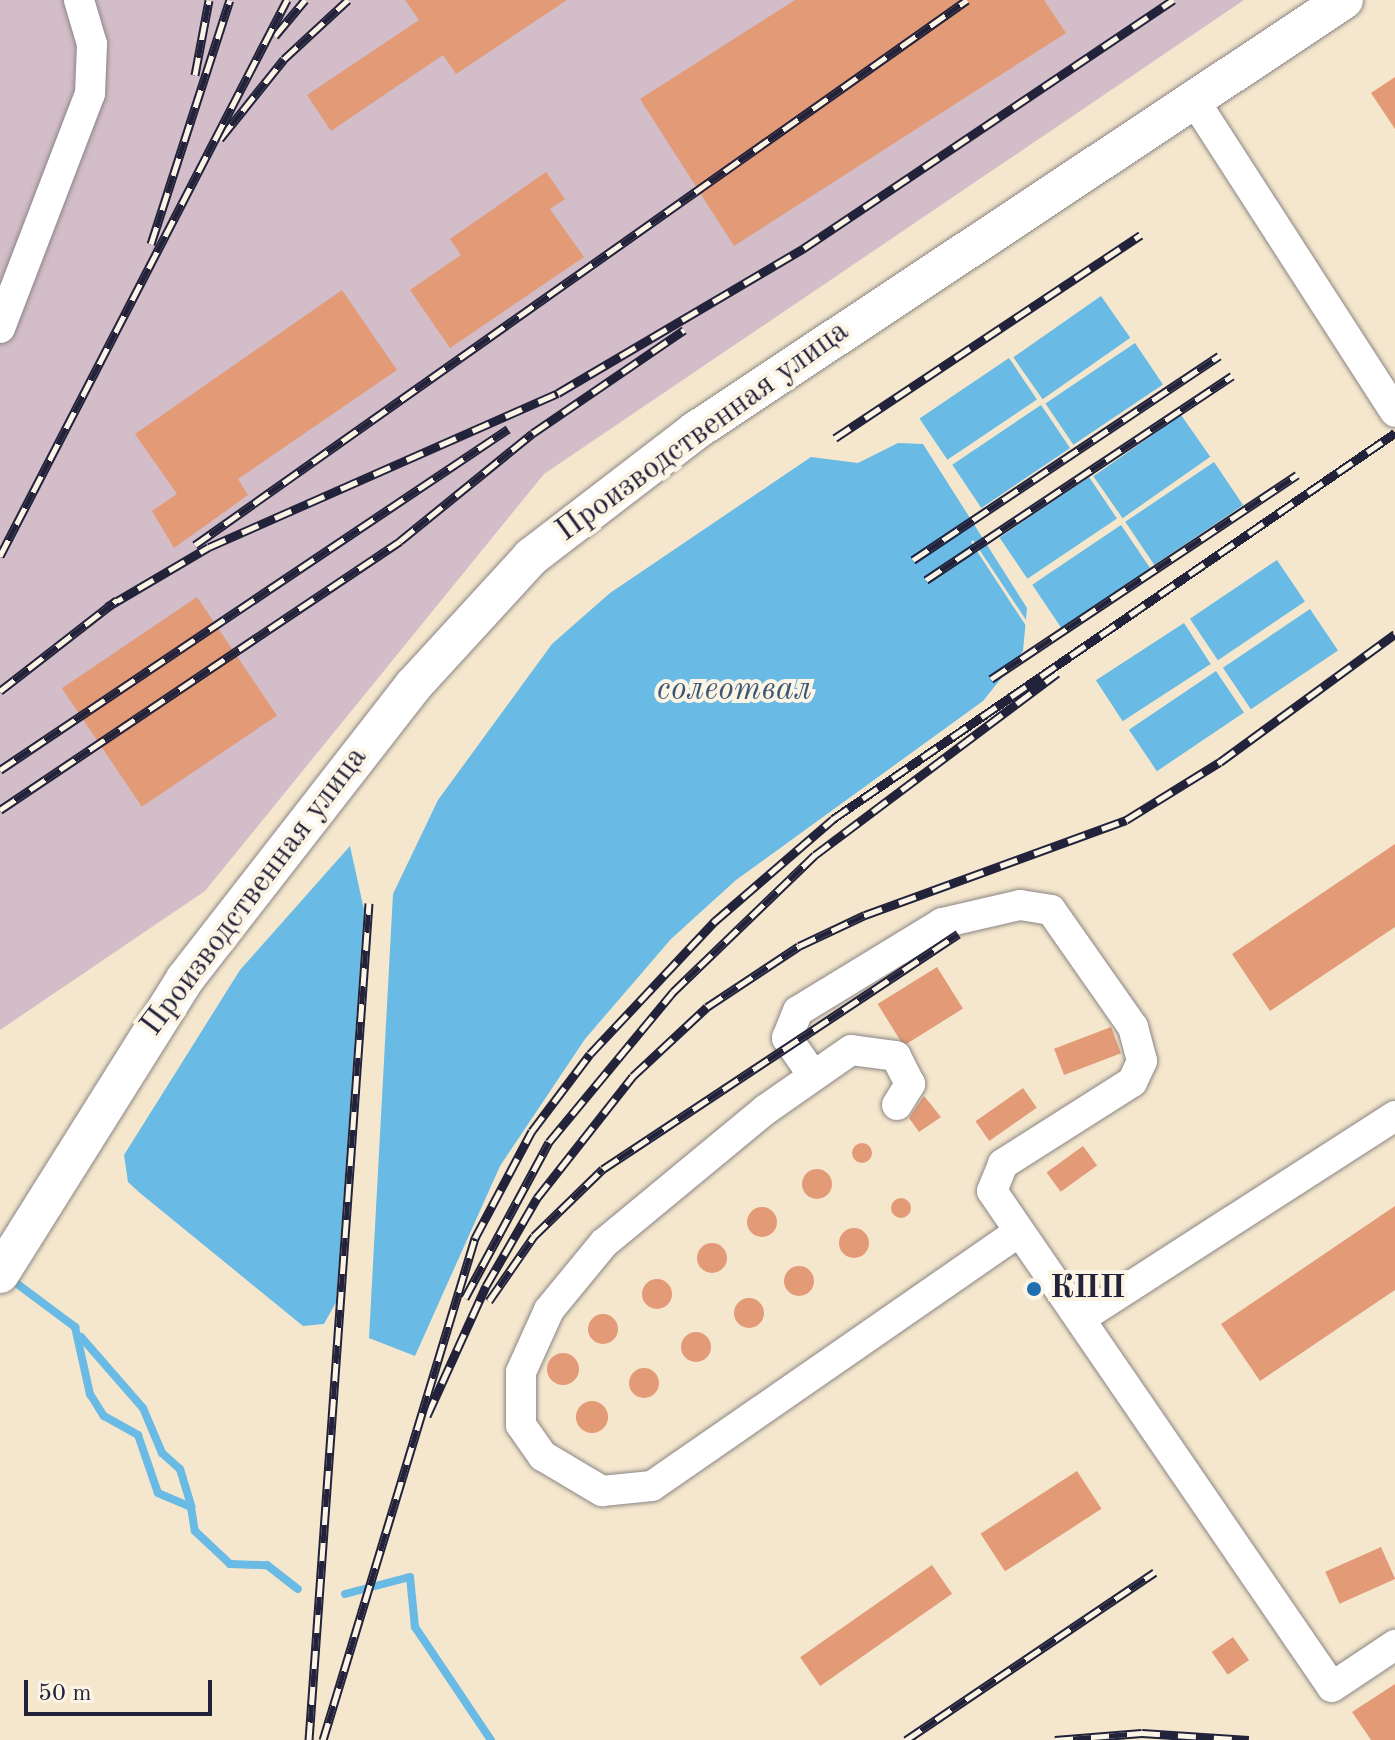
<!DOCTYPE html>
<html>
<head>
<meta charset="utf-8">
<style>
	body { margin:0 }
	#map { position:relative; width:1395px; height:1740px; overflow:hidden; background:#f4e7cd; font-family:"Old Standard TT",serif }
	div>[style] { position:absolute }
	.industrial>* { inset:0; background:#d2bdc8 }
	.water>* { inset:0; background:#69bae4; transform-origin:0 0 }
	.pier>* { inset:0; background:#f4e7cd }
	.stream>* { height:8px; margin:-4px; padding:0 4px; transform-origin:4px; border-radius:4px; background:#69bae4 }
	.building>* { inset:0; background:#e39a77; transform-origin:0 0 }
	.round { border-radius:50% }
	.roads { filter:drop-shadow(0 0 2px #8b8484) drop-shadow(0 0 2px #8b8484) }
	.minor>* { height:30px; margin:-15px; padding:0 15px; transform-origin:15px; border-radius:15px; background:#fff }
	.major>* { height:38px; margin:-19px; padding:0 19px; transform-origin:19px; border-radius:19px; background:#fff }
	.rail>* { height:9px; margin-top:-4.5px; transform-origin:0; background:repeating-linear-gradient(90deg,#fcf5e5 0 18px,#22223b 0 36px); box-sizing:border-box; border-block:2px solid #22223b }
	.dots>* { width:22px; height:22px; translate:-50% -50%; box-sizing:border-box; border:4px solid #fcf5e5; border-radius:50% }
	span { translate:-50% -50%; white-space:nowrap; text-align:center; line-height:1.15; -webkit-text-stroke:8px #fcf5e5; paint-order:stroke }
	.street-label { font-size:32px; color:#22223b }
	.poi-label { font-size:32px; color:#22223b; font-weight:700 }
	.left { translate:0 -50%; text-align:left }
	.water-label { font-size:34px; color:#3b5776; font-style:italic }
	.scale { position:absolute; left:24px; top:1680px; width:188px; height:36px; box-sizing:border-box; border:4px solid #22223b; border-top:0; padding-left:10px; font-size:24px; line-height:28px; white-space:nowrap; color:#22223b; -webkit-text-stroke:6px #fcf5e5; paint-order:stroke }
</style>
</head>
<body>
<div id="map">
	<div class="industrial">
		<div style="clip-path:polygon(0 0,1244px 0,544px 474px,205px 891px,0 1030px)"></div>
	</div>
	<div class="water">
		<div style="left:1101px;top:296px;width:51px;height:107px;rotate:55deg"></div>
		<div style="left:1135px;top:343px;width:50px;height:108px;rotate:56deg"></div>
		<div style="left:1009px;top:358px;width:50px;height:108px;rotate:56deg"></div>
		<div style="left:1041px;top:405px;width:52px;height:107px;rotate:56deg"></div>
		<div style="left:1181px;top:415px;width:51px;height:107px;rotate:55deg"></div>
		<div style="clip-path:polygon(898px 443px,923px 444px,1027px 608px,1023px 651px,983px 701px,736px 880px,671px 939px,585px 1039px,500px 1166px,415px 1356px,369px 1338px,393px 894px,438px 800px,552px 644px,610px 593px,811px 457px,858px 463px)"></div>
		<div style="left:1214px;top:462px;width:52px;height:107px;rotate:56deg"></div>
		<div style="left:1089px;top:477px;width:50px;height:108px;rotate:56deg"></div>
		<div style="left:1121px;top:525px;width:52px;height:107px;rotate:56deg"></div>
		<div style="left:1277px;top:560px;width:50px;height:105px;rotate:56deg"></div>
		<div style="left:1310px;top:609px;width:50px;height:105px;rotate:56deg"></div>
		<div style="left:1184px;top:623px;width:49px;height:105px;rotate:57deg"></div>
		<div style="left:1216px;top:671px;width:50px;height:105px;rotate:56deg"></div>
		<div style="clip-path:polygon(350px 846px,364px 910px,336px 1302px,324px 1324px,303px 1326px,140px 1193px,128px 1182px,124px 1155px,240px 970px)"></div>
	</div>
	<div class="pier">
		<div style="clip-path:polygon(973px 540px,1032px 629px,1032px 635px,971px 542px)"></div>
	</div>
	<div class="stream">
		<div style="left:8px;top:1277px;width:84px;rotate:36.7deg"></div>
		<div style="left:75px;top:1327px;width:69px;rotate:77.4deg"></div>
		<div style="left:90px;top:1394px;width:26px;rotate:58deg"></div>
		<div style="left:104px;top:1416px;width:39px;rotate:29deg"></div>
		<div style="left:138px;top:1435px;width:61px;rotate:71deg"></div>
		<div style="left:158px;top:1493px;width:36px;rotate:23deg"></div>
		<div style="left:191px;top:1507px;width:24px;rotate:81deg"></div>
		<div style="left:195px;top:1531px;width:48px;rotate:43.3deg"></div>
		<div style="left:230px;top:1564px;width:37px;rotate:2deg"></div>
		<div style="left:267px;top:1565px;width:39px;rotate:38deg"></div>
		<div style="left:81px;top:1337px;width:94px;rotate:48.9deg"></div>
		<div style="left:143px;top:1408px;width:49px;rotate:67.1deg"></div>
		<div style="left:162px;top:1453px;width:24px;rotate:42deg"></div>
		<div style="left:180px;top:1469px;width:39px;rotate:73deg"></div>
		<div style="left:345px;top:1594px;width:67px;rotate:-14.7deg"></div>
		<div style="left:410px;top:1577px;width:50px;rotate:84.3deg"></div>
		<div style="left:415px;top:1627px;width:136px;rotate:56.1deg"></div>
	</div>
	<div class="building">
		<div style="clip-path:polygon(405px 0,567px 0,456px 74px,443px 55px,331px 131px,307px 95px,419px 20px)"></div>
		<div style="clip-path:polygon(795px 0,1044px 0,1066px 33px,734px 246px,640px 99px)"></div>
		<div style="clip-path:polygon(1395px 77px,1395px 129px,1371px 93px)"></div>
		<div style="clip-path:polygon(546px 172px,565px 199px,550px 209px,584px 257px,450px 348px,410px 290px,461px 255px,450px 239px)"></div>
		<div style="clip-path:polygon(342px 290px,397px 370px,238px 479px,248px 495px,174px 548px,152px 511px,177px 494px,135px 434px)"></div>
		<div style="left:197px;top:597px;width:143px;height:163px;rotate:56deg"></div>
		<div style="clip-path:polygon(1395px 844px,1395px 927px,1270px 1011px,1232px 954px)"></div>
		<div style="left:937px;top:967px;width:49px;height:70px;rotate:58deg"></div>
		<div style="left:1111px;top:1027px;width:28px;height:61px;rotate:69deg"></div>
		<div style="left:1023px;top:1088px;width:24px;height:58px;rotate:55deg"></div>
		<div style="clip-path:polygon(924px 1096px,941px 1117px,919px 1132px,909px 1118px)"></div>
		<div class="round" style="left:852px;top:1143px;width:20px;height:20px"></div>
		<div style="left:1083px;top:1146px;width:24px;height:45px;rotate:54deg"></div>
		<div class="round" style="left:802px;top:1169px;width:30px;height:30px"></div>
		<div class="round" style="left:891px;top:1198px;width:20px;height:20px"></div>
		<div style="clip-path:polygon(1395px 1206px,1395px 1290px,1260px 1381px,1221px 1324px)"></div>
		<div class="round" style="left:747px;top:1207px;width:30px;height:30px"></div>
		<div class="round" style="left:839px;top:1228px;width:30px;height:30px"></div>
		<div class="round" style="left:697px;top:1243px;width:30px;height:30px"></div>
		<div class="round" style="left:784px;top:1266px;width:30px;height:30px"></div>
		<div class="round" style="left:642px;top:1279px;width:30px;height:30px"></div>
		<div class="round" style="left:734px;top:1298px;width:30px;height:30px"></div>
		<div class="round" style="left:588px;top:1314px;width:30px;height:30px"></div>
		<div class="round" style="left:681px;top:1332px;width:30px;height:30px"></div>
		<div class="round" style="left:547px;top:1353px;width:32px;height:32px"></div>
		<div class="round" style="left:629px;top:1368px;width:30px;height:30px"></div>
		<div class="round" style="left:576px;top:1401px;width:32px;height:32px"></div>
		<div style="left:1077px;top:1471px;width:45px;height:115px;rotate:57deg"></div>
		<div style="left:1381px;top:1547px;width:35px;height:61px;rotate:66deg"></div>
		<div style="left:932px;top:1565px;width:35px;height:161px;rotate:55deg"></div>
		<div style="left:1233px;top:1637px;width:28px;height:26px;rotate:55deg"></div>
		<div style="clip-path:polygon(1395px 1684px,1395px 1740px,1371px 1740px,1352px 1712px)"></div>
	</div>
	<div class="roads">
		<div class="minor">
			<div style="left:1194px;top:100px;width:371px;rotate:57.2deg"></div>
			<div style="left:0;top:328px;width:251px;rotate:-69deg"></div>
			<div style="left:90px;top:94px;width:50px;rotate:-87.7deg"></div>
			<div style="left:92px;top:44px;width:46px;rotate:-106.5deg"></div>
			<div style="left:812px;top:1074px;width:44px;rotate:-124.8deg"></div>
			<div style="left:787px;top:1038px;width:29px;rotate:-68deg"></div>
			<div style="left:798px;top:1011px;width:169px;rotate:-31.4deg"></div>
			<div style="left:942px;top:923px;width:80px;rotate:-13deg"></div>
			<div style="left:1020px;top:905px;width:31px;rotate:9deg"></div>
			<div style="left:1051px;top:910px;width:143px;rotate:55deg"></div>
			<div style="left:1133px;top:1027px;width:35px;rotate:75deg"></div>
			<div style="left:1142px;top:1061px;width:23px;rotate:115deg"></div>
			<div style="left:1132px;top:1082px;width:153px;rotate:147.6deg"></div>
			<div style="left:1003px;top:1164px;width:29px;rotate:112deg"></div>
			<div style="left:992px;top:1191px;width:601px;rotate:55.57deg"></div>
			<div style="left:1332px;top:1687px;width:76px;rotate:-33.7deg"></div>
			<div style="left:897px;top:1105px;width:25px;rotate:-58deg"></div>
			<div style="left:910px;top:1084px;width:31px;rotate:-117deg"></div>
			<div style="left:896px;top:1056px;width:45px;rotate:-172.4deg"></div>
			<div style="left:851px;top:1050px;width:105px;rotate:145.1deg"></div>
			<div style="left:765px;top:1110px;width:209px;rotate:140.4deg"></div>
			<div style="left:604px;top:1243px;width:87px;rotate:129.4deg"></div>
			<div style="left:549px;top:1310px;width:68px;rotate:114.3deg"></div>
			<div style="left:521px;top:1372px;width:53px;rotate:90deg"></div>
			<div style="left:521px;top:1425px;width:38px;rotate:55deg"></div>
			<div style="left:543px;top:1456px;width:69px;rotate:30.7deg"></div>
			<div style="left:602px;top:1491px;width:50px;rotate:-5.7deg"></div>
			<div style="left:652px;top:1486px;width:446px;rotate:-34.7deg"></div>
			<div style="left:1083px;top:1317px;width:371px;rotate:-32.8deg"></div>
		</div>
		<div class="major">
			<div style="left:0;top:1274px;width:348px;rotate:-57.9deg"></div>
			<div style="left:185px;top:979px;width:371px;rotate:-52.1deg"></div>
			<div style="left:413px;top:686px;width:175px;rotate:-47.5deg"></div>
			<div style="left:531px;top:557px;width:207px;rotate:-37.5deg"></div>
			<div style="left:695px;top:431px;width:779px;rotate:-33.59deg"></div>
		</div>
	</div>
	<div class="rail">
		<div style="left:275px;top:36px;width:47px;rotate:-50.2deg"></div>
		<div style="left:195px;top:75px;width:76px;rotate:-79.4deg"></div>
		<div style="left:220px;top:139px;width:102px;rotate:-51.3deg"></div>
		<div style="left:284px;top:59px;width:87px;rotate:-42.7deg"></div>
		<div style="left:151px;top:244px;width:256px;rotate:-72.1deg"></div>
		<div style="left:835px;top:438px;width:367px;rotate:-33.6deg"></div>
		<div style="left:195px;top:545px;width:945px;rotate:-35.22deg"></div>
		<div style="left:0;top:556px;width:626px;rotate:-62.7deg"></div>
		<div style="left:913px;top:560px;width:368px;rotate:-33.7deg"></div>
		<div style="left:926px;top:580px;width:368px;rotate:-33.7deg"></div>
		<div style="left:107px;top:607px;width:118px;rotate:-30.5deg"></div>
		<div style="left:209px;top:547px;width:381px;rotate:-23.8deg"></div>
		<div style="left:558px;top:393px;width:286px;rotate:-30.5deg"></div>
		<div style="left:804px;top:248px;width:445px;rotate:-33.9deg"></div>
		<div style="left:991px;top:679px;width:368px;rotate:-33.7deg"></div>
		<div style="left:0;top:691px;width:148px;rotate:-37.9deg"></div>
		<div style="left:0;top:770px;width:612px;rotate:-33.87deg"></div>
		<div style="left:0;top:810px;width:482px;rotate:-33.9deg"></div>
		<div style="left:400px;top:541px;width:171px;rotate:-39.1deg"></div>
		<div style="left:533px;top:433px;width:183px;rotate:-34.3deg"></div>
		<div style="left:465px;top:1298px;width:177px;rotate:-61.7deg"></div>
		<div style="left:549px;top:1142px;width:195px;rotate:-50.4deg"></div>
		<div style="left:673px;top:992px;width:197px;rotate:-44deg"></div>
		<div style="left:815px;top:855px;width:303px;rotate:-36.9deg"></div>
		<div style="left:489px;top:1301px;width:79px;rotate:-55.3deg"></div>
		<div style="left:534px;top:1236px;width:96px;rotate:-44.2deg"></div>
		<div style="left:603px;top:1169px;width:426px;rotate:-33.5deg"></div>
		<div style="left:427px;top:1416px;width:143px;rotate:-65.6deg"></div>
		<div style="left:486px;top:1286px;width:102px;rotate:-59.9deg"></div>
		<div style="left:537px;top:1198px;width:155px;rotate:-51.8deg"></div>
		<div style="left:633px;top:1076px;width:101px;rotate:-43deg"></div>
		<div style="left:707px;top:1007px;width:110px;rotate:-33.5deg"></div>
		<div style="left:799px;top:946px;width:73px;rotate:-25.2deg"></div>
		<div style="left:865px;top:915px;width:278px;rotate:-20deg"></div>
		<div style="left:1126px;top:820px;width:110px;rotate:-31.7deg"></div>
		<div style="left:1220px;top:762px;width:217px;rotate:-36.2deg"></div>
		<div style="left:309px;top:1740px;width:839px;rotate:-85.9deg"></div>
		<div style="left:323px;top:1740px;width:525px;rotate:-73.15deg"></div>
		<div style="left:475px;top:1238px;width:121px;rotate:-62deg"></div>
		<div style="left:532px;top:1131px;width:96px;rotate:-53deg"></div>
		<div style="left:590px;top:1054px;width:183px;rotate:-46.8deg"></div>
		<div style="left:715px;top:921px;width:156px;rotate:-40.8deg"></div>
		<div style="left:833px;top:819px;width:682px;rotate:-34.48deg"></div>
		<div style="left:906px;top:1740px;width:300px;rotate:-34deg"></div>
		<div style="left:1055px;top:1740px;width:87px;rotate:-4.6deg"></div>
		<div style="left:1142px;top:1733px;width:107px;rotate:3.7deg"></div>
	</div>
	<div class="dots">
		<div style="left:1034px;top:1289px;background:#1f6fb2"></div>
	</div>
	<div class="street-label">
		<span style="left:703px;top:432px;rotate:-36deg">Производственная улица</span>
		<span style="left:255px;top:892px;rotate:-53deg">Производственная улица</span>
	</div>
	<div class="poi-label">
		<span class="left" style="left:1050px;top:1289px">КПП</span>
	</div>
	<div class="water-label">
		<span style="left:734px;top:691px">солеотвал</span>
	</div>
	<div class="scale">50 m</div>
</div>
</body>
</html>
